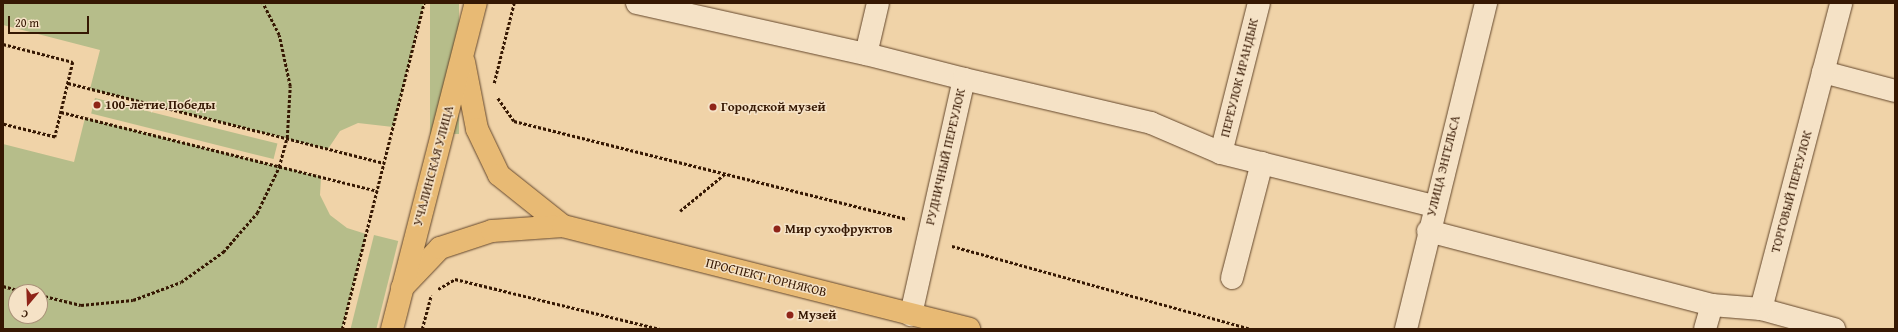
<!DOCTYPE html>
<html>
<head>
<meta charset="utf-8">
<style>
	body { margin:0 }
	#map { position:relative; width:1898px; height:332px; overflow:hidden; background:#f0d3a8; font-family:"Gentium Book Plus",serif }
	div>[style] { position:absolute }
	.green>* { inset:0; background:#b6bd8a; transform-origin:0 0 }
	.path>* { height:2.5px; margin-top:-1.25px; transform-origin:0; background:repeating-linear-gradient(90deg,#361803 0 3px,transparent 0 5px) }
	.roads { filter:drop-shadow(0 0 1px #64472c) drop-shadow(0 0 1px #64472c) }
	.minor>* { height:22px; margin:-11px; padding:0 11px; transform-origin:11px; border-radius:11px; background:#f5e2c6 }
	.major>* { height:22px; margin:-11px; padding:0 11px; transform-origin:11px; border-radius:11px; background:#e8ba74 }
	.dots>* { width:11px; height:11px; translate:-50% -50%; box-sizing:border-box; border:2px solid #f5e2c6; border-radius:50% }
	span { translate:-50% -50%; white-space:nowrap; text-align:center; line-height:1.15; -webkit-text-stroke:3px #f5e2c6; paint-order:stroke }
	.street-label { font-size:13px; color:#361803 }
	.poi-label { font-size:13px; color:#361803; font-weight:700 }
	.left { translate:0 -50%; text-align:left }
	.frame { position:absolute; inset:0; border:4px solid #361803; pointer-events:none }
	.north { position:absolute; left:8px; top:284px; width:40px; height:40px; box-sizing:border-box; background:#f5e2c6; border:1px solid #a99178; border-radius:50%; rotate:199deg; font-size:11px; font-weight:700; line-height:16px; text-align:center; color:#361803 }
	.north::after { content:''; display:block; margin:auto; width:14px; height:18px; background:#8f2418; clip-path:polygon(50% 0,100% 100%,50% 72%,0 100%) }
	.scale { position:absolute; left:8px; top:16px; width:81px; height:18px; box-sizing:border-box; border:2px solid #361803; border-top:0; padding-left:5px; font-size:12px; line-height:14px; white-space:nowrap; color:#361803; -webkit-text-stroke:3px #f5e2c6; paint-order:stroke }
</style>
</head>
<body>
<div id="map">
	<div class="green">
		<div style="clip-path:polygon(3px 3px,424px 3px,393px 127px,358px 123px,340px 131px,328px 149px,90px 89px,100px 50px,3px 25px)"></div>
		<div style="left:430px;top:3px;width:29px;height:131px"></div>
		<div style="left:95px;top:98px;width:188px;height:16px;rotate:14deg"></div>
		<div style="clip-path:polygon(evenodd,85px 118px,321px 177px,320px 195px,330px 215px,347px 228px,366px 234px,342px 329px,3px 329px,3px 144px,74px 162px,85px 118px,16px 292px,40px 292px,40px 316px,16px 316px,16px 292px)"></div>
		<div style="left:374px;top:235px;width:25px;height:97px;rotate:14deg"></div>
	</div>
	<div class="path">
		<div style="left:3px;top:44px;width:72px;rotate:14.4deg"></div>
		<div style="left:73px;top:62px;width:77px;rotate:103.5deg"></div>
		<div style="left:55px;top:137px;width:54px;rotate:-166deg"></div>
		<div style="left:68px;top:83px;width:326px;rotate:14.2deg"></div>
		<div style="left:494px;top:83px;width:82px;rotate:-76deg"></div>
		<div style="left:498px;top:98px;width:28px;rotate:55deg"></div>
		<div style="left:514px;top:121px;width:405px;rotate:14deg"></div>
		<div style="left:61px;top:112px;width:326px;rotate:14deg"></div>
		<div style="left:680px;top:211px;width:60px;rotate:-39.6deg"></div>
		<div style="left:952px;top:246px;width:311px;rotate:15.5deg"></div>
		<div style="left:3px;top:286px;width:24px;rotate:15deg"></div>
		<div style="left:438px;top:289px;width:20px;rotate:-30deg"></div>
		<div style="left:455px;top:279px;width:211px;rotate:13.7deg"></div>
		<div style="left:40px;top:295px;width:42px;rotate:13.7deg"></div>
		<div style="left:81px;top:305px;width:52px;rotate:-5.5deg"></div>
		<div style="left:133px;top:300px;width:51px;rotate:-20.6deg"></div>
		<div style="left:181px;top:282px;width:52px;rotate:-35.5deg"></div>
		<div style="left:223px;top:252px;width:52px;rotate:-48.9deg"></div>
		<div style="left:257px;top:213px;width:51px;rotate:-64.4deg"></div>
		<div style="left:279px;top:167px;width:30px;rotate:-75deg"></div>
		<div style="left:287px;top:138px;width:52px;rotate:-86.7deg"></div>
		<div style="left:290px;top:86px;width:52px;rotate:-102.2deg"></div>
		<div style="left:279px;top:35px;width:36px;rotate:-117deg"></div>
		<div style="left:342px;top:329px;width:336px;rotate:-75.9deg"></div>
		<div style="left:422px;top:329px;width:35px;rotate:-75deg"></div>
	</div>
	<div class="roads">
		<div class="minor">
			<div style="left:637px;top:3px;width:235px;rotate:12.6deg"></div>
			<div style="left:878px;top:3px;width:52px;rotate:103.2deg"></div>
			<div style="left:866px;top:54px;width:101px;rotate:14.3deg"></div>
			<div style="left:964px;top:79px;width:242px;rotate:102.7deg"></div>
			<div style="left:1823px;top:72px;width:74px;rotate:14.8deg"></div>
			<div style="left:964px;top:79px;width:192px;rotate:13.2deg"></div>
			<div style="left:1151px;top:123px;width:76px;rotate:23.2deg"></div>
			<div style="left:1221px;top:153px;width:219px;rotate:14deg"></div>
			<div style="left:1221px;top:153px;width:155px;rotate:-75.8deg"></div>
			<div style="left:1428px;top:231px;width:293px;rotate:14.6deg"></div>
			<div style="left:1232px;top:278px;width:119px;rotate:-75.4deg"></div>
			<div style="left:1761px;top:309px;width:76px;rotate:15.3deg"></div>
			<div style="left:1406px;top:329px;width:336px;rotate:-76.2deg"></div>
			<div style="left:1705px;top:329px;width:25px;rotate:-74deg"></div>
			<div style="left:1712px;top:305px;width:49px;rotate:4.7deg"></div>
			<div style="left:1761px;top:309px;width:316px;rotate:-75.3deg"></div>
		</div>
		<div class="major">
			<div style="left:464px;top:62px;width:68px;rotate:79deg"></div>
			<div style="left:477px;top:129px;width:51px;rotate:64.4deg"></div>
			<div style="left:499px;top:175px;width:82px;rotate:38.6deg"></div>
			<div style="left:402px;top:288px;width:55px;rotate:-46.5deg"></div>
			<div style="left:440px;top:248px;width:55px;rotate:-18.1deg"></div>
			<div style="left:492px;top:231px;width:71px;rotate:-4deg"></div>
			<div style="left:563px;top:226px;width:419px;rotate:14.2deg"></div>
			<div style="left:392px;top:329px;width:337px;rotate:-75.6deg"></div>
		</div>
	</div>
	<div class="dots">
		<div style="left:97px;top:105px;background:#8f2418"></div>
		<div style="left:713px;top:107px;background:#8f2418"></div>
		<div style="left:777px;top:229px;background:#8f2418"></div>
		<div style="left:790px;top:315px;background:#8f2418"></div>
	</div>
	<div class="street-label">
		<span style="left:1240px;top:78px;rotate:-76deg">ПЕРЕУЛОК ИРАНДЫК</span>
		<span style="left:946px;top:157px;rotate:-77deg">РУДНИЧНЫЙ ПЕРЕУЛОК</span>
		<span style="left:434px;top:166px;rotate:-75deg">УЧАЛИНСКАЯ УЛИЦА</span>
		<span style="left:1444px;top:166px;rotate:-76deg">УЛИЦА ЭНГЕЛЬСА</span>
		<span style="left:1792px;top:192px;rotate:-75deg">ТОРГОВЫЙ ПЕРЕУЛОК</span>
		<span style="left:766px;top:278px;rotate:14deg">ПРОСПЕКТ ГОРНЯКОВ</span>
	</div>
	<div class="poi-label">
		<span class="left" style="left:105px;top:105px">100-летие Победы</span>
		<span class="left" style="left:721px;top:107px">Городской музей</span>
		<span class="left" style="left:785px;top:229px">Мир сухофруктов</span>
		<span class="left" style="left:798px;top:315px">Музей</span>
	</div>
	<div class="frame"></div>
	<div class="north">С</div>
	<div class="scale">20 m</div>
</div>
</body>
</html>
